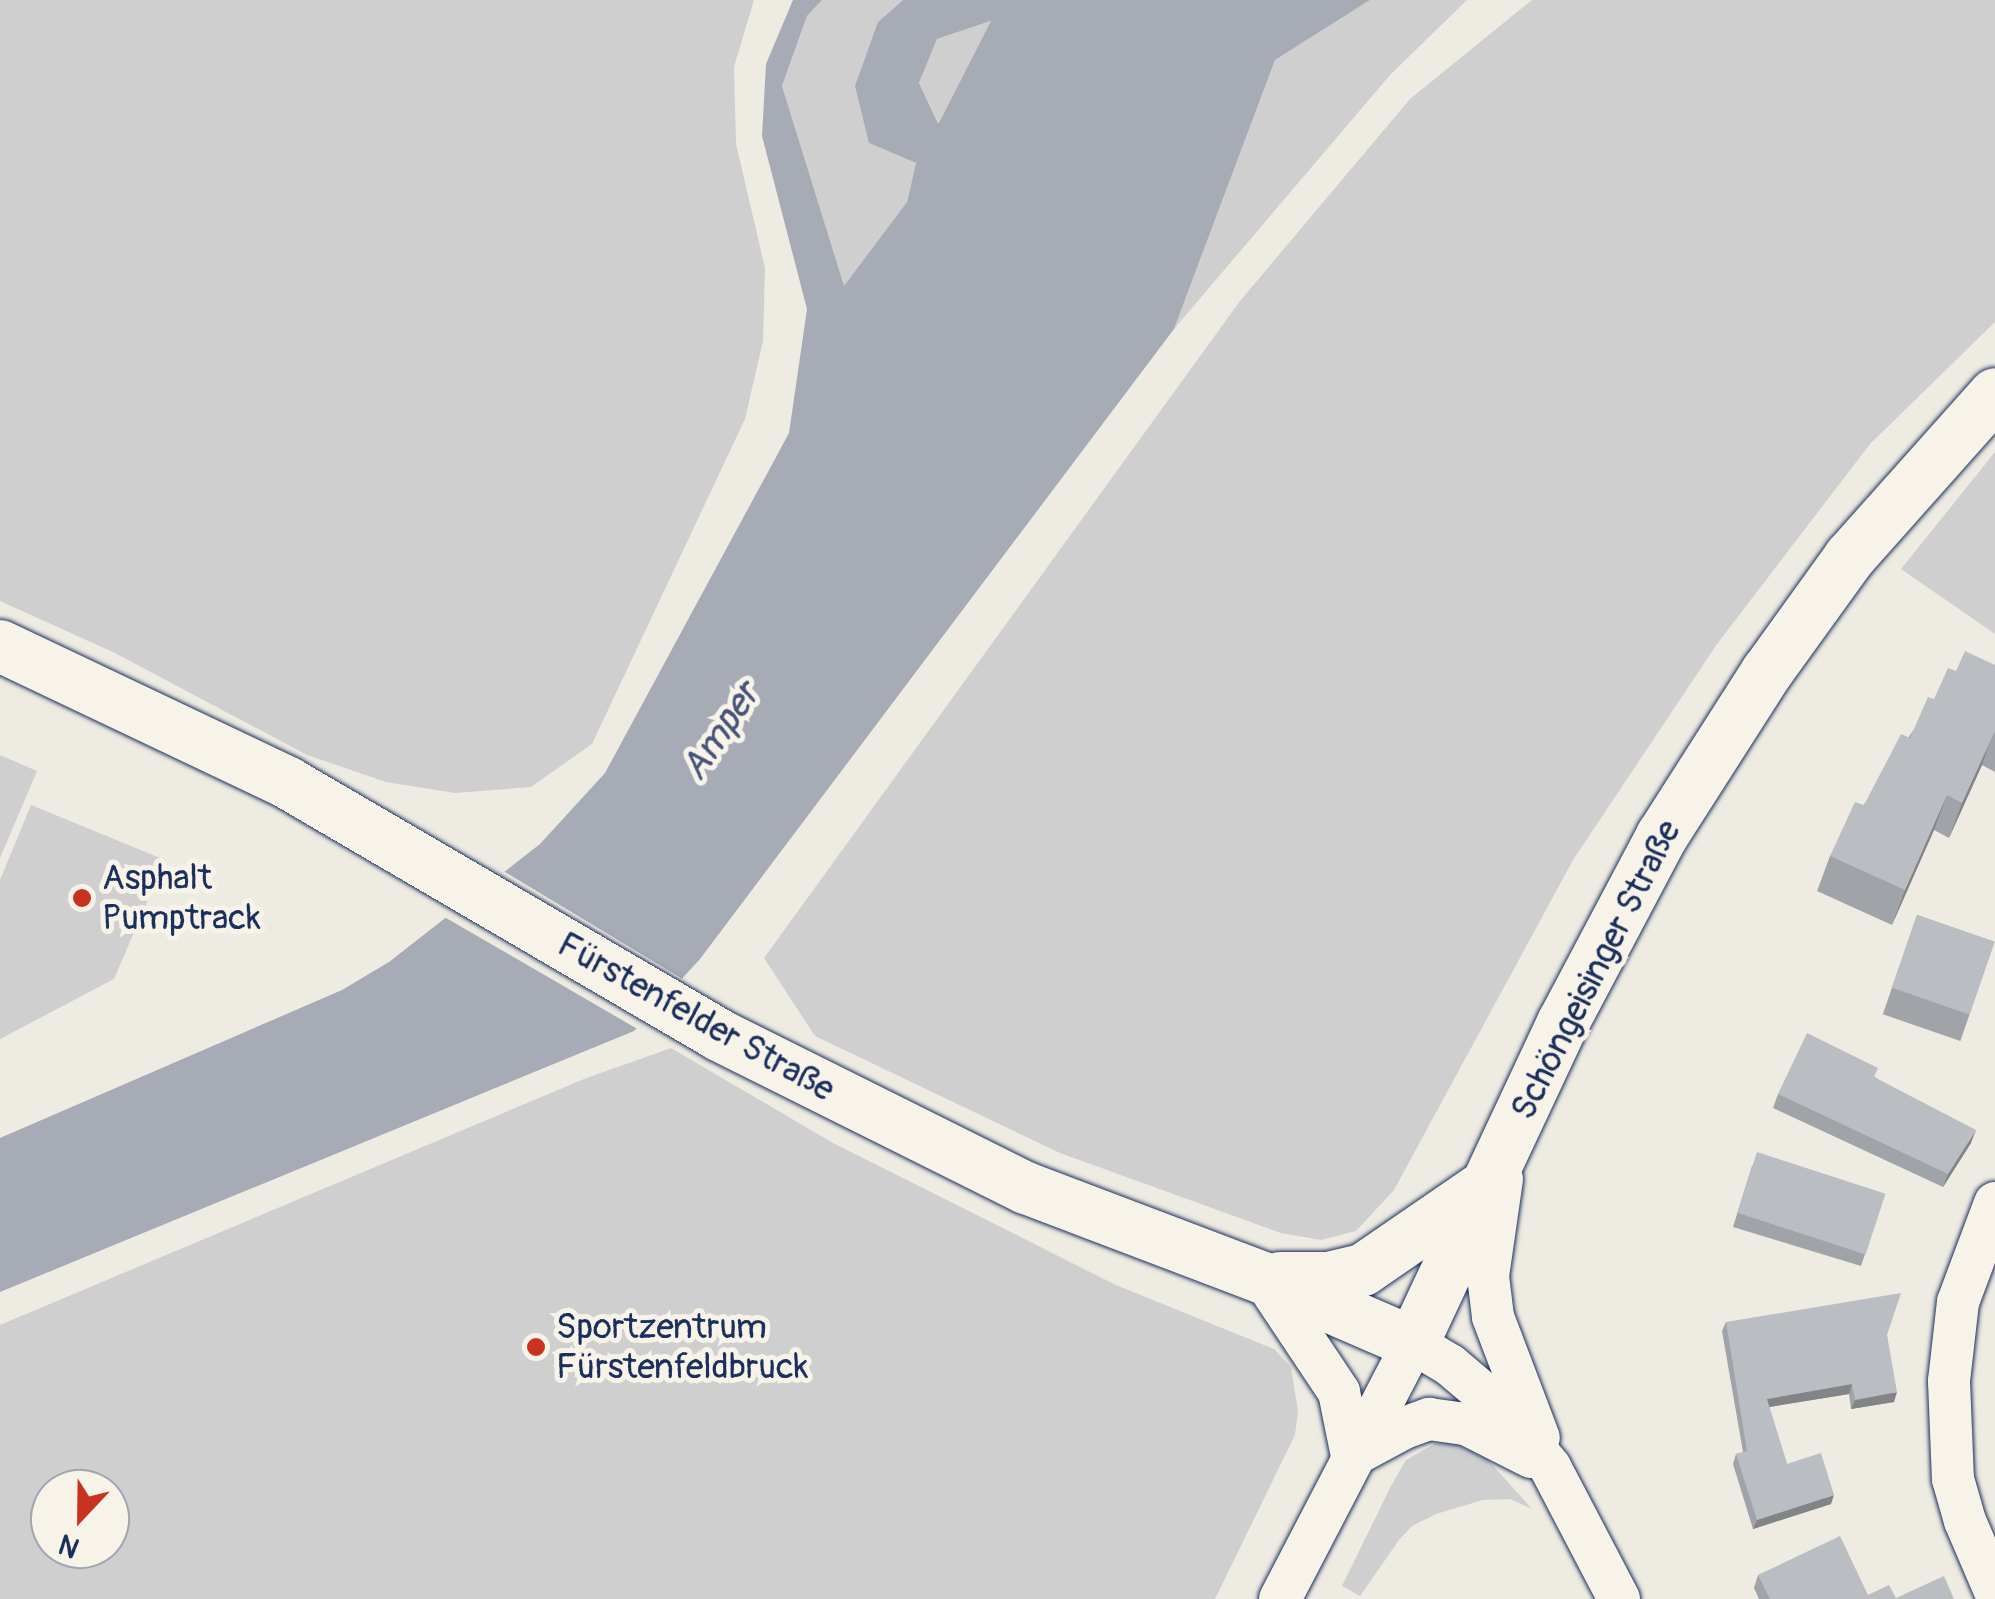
<!DOCTYPE html>
<html>
<head>
<meta charset="utf-8">
<style>
	body { margin:0 }
	#map { position:relative; width:1995px; height:1599px; overflow:hidden; background:#eeebe2; font-family:Pangolin,sans-serif }
	div>[style] { position:absolute }
	.green>* { inset:0; background:#cfcfcf }
	.water>* { inset:0; background:#a6abb5 }
	.pier>* { inset:0; background:#eeebe2 }
	.roads { filter:drop-shadow(0 0 2px #1b2f5e) drop-shadow(0 0 2px #1b2f5e) }
	.minor>* { height:42px; margin:-21px; padding:0 21px; transform-origin:21px; border-radius:21px; background:#f7f3e8 }
	.major>* { height:52px; margin:-26px; padding:0 26px; transform-origin:26px; border-radius:26px; background:#f7f3e8 }
	.wall>* { inset:0; background:#a0a3a7; transform-origin:0 0 }
	.shaded-wall>* { inset:0; background:#828488 }
	.building>* { inset:0; background:#babdc2; transform-origin:0 0 }
	.dots>* { width:28px; height:28px; translate:-50% -50%; box-sizing:border-box; border:5px solid #f7f3e8; border-radius:50% }
	span { translate:-50% -50%; white-space:nowrap; text-align:center; line-height:1.15; -webkit-text-stroke:10px #f7f3e8; paint-order:stroke }
	.poi-label { font-size:35px; color:#1b2f5e }
	.left { translate:0 -50%; text-align:left }
	.street-label { font-size:35px; color:#1b2f5e }
	.water-label { font-size:38px; color:#455478; font-style:italic }
	.north { position:absolute; left:30px; top:1469px; width:100px; height:100px; box-sizing:border-box; background:#f7f3e8; border:2px solid #9fa5b1; border-radius:50%; rotate:202deg; font-size:28px; font-weight:700; line-height:40px; text-align:center; color:#1b2f5e }
	.north::after { content:''; display:block; margin:auto; width:35px; height:45px; background:#c8321e; clip-path:polygon(50% 0,100% 100%,50% 72%,0 100%) }
</style>
</head>
<body>
<div id="map">
	<div class="green">
		<div style="clip-path:polygon(0 0,754px 0,734px 67px,736px 144px,765px 268px,763px 341px,745px 419px,592px 744px,531px 787px,455px 793px,386px 782px,307px 755px,115px 653px,0 601px)"></div>
		<div style="clip-path:polygon(822px 0,903px 0,878px 22px,869px 143px,916px 163px,907px 202px,844px 287px,782px 86px,807px 16px)"></div>
		<div style="clip-path:polygon(1370px 0,1467px 0,1390px 75px,1174px 329px,1275px 60px)"></div>
		<div style="clip-path:polygon(1532px 0,1995px 0,1995px 322px,1870px 444px,1717px 644px,1573px 860px,1394px 1190px,1356px 1231px,1321px 1240px,1281px 1233px,1060px 1153px,815px 1036px,764px 958px,1240px 301px,1410px 99px)"></div>
		<div style="clip-path:polygon(992px 21px,939px 124px,919px 83px,937px 39px)"></div>
		<div style="clip-path:polygon(1995px 452px,1995px 634px,1901px 569px)"></div>
		<div style="clip-path:polygon(0 755px,37px 771px,0 858px)"></div>
		<div style="clip-path:polygon(31px 805px,165px 860px,114px 979px,0 1039px,0 880px)"></div>
		<div style="clip-path:polygon(evenodd,671px 1048px,833px 1143px,1116px 1285px,1274px 1349px,1291px 1367px,1298px 1411px,1295px 1435px,1215px 1599px,0 1599px,0 1325px,584px 1079px,671px 1048px,110px 1489px,110px 1549px,50px 1549px,50px 1489px,110px 1489px)"></div>
		<div style="clip-path:polygon(1436px 1443px,1456px 1444px,1487px 1459px,1532px 1509px,1510px 1499px,1483px 1500px,1436px 1514px,1412px 1526px,1399px 1540px,1360px 1596px,1342px 1586px,1391px 1486px,1406px 1460px)"></div>
	</div>
	<div class="water">
		<div style="clip-path:polygon(evenodd,793px 0,822px 0,807px 16px,782px 86px,844px 286px,907px 202px,916px 163px,869px 143px,855px 86px,878px 22px,903px 0,1370px 0,1275px 60px,1174px 329px,700px 959px,634px 1031px,0 1292px,0 1138px,342px 990px,389px 962px,540px 844px,605px 773px,789px 433px,807px 309px,762px 136px,766px 64px,793px 0,991px 21px,939px 123px,938px 123px,919px 83px,937px 39px,991px 21px)"></div>
	</div>
	<div class="pier">
		<div style="clip-path:polygon(500px 869px,686px 981px,641px 1031px,441px 915px)"></div>
	</div>
	<div class="roads">
		<div class="minor">
			<div style="left:1502px;top:1179px;width:98px;rotate:98.2deg"></div>
			<div style="left:1488px;top:1276px;width:41px;rotate:83deg"></div>
			<div style="left:1493px;top:1317px;width:129px;rotate:69.2deg"></div>
			<div style="left:1995px;top:1203px;width:106px;rotate:110.5deg"></div>
			<div style="left:1958px;top:1302px;width:80px;rotate:96.5deg"></div>
			<div style="left:1949px;top:1381px;width:98px;rotate:87.7deg"></div>
			<div style="left:1953px;top:1479px;width:44px;rotate:74.1deg"></div>
			<div style="left:1965px;top:1521px;width:76px;rotate:66.8deg"></div>
			<div style="left:1263px;top:1278px;width:137px;rotate:56.3deg"></div>
			<div style="left:1339px;top:1392px;width:65px;rotate:78.5deg"></div>
			<div style="left:1352px;top:1456px;width:59px;rotate:-28.3deg"></div>
			<div style="left:1404px;top:1428px;width:27px;rotate:-20deg"></div>
			<div style="left:1429px;top:1419px;width:37px;rotate:8deg"></div>
			<div style="left:1466px;top:1424px;width:73px;rotate:26.9deg"></div>
			<div style="left:1280px;top:1599px;width:288px;rotate:-62.5deg"></div>
			<div style="left:1413px;top:1343px;width:43px;rotate:30.7deg"></div>
			<div style="left:1450px;top:1365px;width:70px;rotate:40.3deg"></div>
			<div style="left:1503px;top:1410px;width:74px;rotate:50.5deg"></div>
			<div style="left:1550px;top:1467px;width:149px;rotate:62.4deg"></div>
		</div>
		<div class="major">
			<div style="left:0;top:646px;width:319px;rotate:25.4deg"></div>
			<div style="left:288px;top:783px;width:499px;rotate:30.3deg"></div>
			<div style="left:719px;top:1035px;width:343px;rotate:26.5deg"></div>
			<div style="left:1026px;top:1188px;width:254px;rotate:20.8deg"></div>
			<div style="left:1263px;top:1278px;width:163px;rotate:23.4deg"></div>
			<div style="left:1413px;top:1343px;width:353px;rotate:-64.9deg"></div>
			<div style="left:1563px;top:1023px;width:212px;rotate:-62.1deg"></div>
			<div style="left:1662px;top:836px;width:195px;rotate:-57.4deg"></div>
			<div style="left:1767px;top:672px;width:142px;rotate:-54.2deg"></div>
			<div style="left:1850px;top:557px;width:218px;rotate:-48.3deg"></div>
			<div style="left:1280px;top:1278px;width:48px"></div>
			<div style="left:1328px;top:1278px;width:36px;rotate:-13deg"></div>
			<div style="left:1363px;top:1270px;width:148px;rotate:-34.5deg"></div>
		</div>
	</div>
	<div class="wall">
		<div style="clip-path:polygon(1995px 665px,1995px 772px,1982px 765px,1949px 838px,1934px 830px,1892px 925px,1817px 891px,1830px 856px,1934px 699px,1956px 671px)"></div>
		<div style="left:1917px;top:915px;width:82px;height:105px;rotate:19deg"></div>
		<div style="clip-path:polygon(1875px 1077px,1971px 1143px,1943px 1187px,1773px 1108px,1778px 1094px)"></div>
		<div style="clip-path:polygon(1752px 1166px,1885px 1194px,1861px 1266px,1733px 1227px)"></div>
		<div style="clip-path:polygon(1726px 1322px,1887px 1335px,1894px 1402px,1851px 1409px,1849px 1394px,1769px 1407px,1787px 1464px,1831px 1504px,1753px 1529px,1733px 1464px,1736px 1454px,1743px 1452px,1722px 1331px)"></div>
		<div style="clip-path:polygon(1758px 1575px,1868px 1595px,1896px 1598px,1954px 1599px,1759px 1599px,1754px 1588px)"></div>
	</div>
	<div class="shaded-wall">
		<div style="clip-path:polygon(1994px 730px,1982px 765px,1949px 838px,1962px 803px)"></div>
		<div style="clip-path:polygon(1947px 795px,1934px 830px,1892px 925px,1905px 890px)"></div>
		<div style="clip-path:polygon(1976px 1130px,1971px 1143px,1943px 1187px,1948px 1174px)"></div>
		<div style="clip-path:polygon(1852px 1384px,1849px 1394px,1763px 1408px,1767px 1399px)"></div>
		<div style="clip-path:polygon(1897px 1392px,1894px 1402px,1851px 1409px,1855px 1400px)"></div>
		<div style="clip-path:polygon(1834px 1495px,1831px 1504px,1753px 1529px,1757px 1520px)"></div>
	</div>
	<div class="building">
		<div style="clip-path:polygon(1965px 651px,1995px 665px,1995px 731px,1962px 803px,1947px 795px,1905px 890px,1830px 856px,1855px 802px,1864px 805px,1901px 734px,1910px 738px,1928px 697px,1934px 699px,1948px 668px,1956px 671px)"></div>
		<div style="left:1917px;top:915px;width:82px;height:77px;rotate:19deg"></div>
		<div style="clip-path:polygon(1807px 1033px,1878px 1068px,1874px 1077px,1976px 1130px,1948px 1174px,1778px 1094px)"></div>
		<div style="left:1757px;top:1152px;width:135px;height:64px;rotate:18deg"></div>
		<div style="clip-path:polygon(1901px 1293px,1887px 1335px,1897px 1392px,1855px 1400px,1852px 1384px,1767px 1399px,1787px 1464px,1821px 1453px,1834px 1495px,1757px 1520px,1736px 1454px,1747px 1451px,1726px 1322px)"></div>
		<div style="clip-path:polygon(1840px 1536px,1868px 1595px,1889px 1585px,1896px 1598px,1944px 1576px,1954px 1599px,1770px 1599px,1758px 1575px)"></div>
	</div>
	<div class="dots">
		<div style="left:82px;top:898px;background:#c8321e"></div>
		<div style="left:536px;top:1347px;background:#c8321e"></div>
	</div>
	<div class="poi-label">
		<span class="left" style="left:102px;top:898px">Asphalt<br>Pumptrack</span>
		<span class="left" style="left:556px;top:1347px">Sportzentrum<br>Fürstenfeldbruck</span>
	</div>
	<div class="street-label">
		<span style="left:1596px;top:970px;rotate:-63deg">Schöngeisinger Straße</span>
		<span style="left:696px;top:1017px;rotate:29deg">Fürstenfelder Straße</span>
	</div>
	<div class="water-label">
		<span style="left:721px;top:732px;rotate:-56deg">Amper</span>
	</div>
	<div class="north">N</div>
</div>
</body>
</html>
